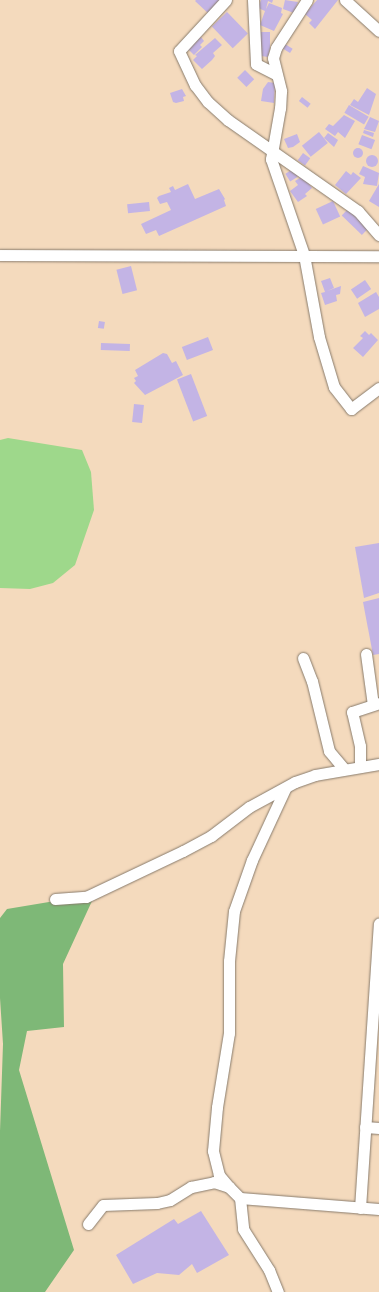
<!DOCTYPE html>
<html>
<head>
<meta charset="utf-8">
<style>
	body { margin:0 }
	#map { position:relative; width:379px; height:1292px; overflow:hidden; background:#f4dabd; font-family:Mynerve,sans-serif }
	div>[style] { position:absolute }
	.green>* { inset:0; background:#9ed88b }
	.forest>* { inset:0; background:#7eb877 }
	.building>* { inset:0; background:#c3b4e5; transform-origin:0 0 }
	.round { border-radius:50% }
	.roads { filter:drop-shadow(0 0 1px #887b6c) drop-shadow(0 0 1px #887b6c) }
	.minor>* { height:11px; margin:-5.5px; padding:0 5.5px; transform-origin:5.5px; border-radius:5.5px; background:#fff }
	span { translate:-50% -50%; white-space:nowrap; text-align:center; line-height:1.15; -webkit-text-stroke:4.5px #fdfcf7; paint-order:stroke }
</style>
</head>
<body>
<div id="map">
	<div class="green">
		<div style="clip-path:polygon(8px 438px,82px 450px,91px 472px,94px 510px,75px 565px,53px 583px,30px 589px,0 588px,0 440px)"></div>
	</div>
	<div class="forest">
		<div style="clip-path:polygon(55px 901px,92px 901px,63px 964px,64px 1027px,27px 1031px,19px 1070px,74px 1250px,45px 1292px,0 1292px,0 1131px,3px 1044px,0 998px,0 918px,7px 909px)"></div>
	</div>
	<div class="building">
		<div style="clip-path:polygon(196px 0,221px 0,210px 15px,195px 1px)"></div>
		<div style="clip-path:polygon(261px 0,273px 0,272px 3px,268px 1px,266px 9px,269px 3px,282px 8px,281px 13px,283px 14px,274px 31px,260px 25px,265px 11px,258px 8px)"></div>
		<div style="clip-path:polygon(285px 0,298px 2px,294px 13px,283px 9px)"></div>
		<div style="clip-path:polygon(317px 0,338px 0,315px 29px,309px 23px,312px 20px,305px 14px)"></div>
		<div style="left:227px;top:12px;width:30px;height:21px;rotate:46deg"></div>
		<div style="clip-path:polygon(260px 32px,270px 32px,270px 49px,268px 57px,261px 56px)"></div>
		<div style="clip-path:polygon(201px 37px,204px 41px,200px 45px,202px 47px,194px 55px,188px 49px)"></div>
		<div style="clip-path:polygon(215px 38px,222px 45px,213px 53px,215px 56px,212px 60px,202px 69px,193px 60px,197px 56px,195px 55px)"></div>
		<div style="left:285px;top:44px;width:9px;height:5px;rotate:32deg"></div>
		<div style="left:245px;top:70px;width:13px;height:11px;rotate:45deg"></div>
		<div style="clip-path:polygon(268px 82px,275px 83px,274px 103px,261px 101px,263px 89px)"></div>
		<div style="clip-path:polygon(367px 88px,376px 94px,369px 115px,350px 105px,354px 99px,358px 102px)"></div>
		<div style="clip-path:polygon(182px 89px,186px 96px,183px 97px,184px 101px,176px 103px,173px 102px,170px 93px)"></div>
		<div style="left:302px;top:97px;width:11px;height:5px;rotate:38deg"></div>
		<div style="left:349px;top:105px;width:23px;height:9px;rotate:31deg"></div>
		<div style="clip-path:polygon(344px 115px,355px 121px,345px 138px,338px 132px,335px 136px,325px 129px,329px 124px,333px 126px)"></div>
		<div style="clip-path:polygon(370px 117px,379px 121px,375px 132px,364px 129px)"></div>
		<div style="clip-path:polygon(364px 130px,374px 133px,373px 137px,363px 133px)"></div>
		<div style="left:319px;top:132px;width:14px;height:22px;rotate:51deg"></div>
		<div style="clip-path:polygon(328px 133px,338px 140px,334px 147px,324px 138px)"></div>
		<div style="clip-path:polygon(297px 134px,300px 142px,293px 147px,288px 148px,284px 139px)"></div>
		<div style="left:362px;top:135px;width:14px;height:10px;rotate:21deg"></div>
		<div class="round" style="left:353px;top:148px;width:10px;height:10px"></div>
		<div style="left:303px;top:153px;width:9px;height:9px;rotate:36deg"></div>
		<div class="round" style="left:366px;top:155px;width:12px;height:12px"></div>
		<div style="clip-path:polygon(363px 166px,379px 173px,377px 186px,363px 184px,365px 177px,359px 174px)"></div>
		<div style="left:293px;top:169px;width:9px;height:9px;rotate:58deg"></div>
		<div style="clip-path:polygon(346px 171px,351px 175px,353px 172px,361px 178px,346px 194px,335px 185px)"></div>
		<div style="clip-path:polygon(303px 176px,312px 188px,305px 194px,307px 196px,298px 202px,290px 191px,298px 185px,295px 181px)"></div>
		<div style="clip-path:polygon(188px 184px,195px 199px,219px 189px,225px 199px,224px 200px,226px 206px,159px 236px,156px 230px,146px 234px,141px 224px,171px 210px,167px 202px,160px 204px,157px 198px,159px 196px,171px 192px,169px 188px,173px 186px,175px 190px)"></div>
		<div style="clip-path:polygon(379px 184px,379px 207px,369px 201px)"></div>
		<div style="left:333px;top:201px;width:17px;height:19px;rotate:65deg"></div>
		<div style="left:149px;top:202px;width:9px;height:22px;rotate:84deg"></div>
		<div style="left:348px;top:209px;width:28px;height:9px;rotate:44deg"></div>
		<div style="left:131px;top:266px;width:25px;height:15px;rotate:76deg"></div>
		<div style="clip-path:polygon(330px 278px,334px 288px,327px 291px,341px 286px,340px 294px,336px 295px,337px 301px,325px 305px,321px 293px,325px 292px,321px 281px)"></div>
		<div style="left:365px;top:280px;width:11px;height:17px;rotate:56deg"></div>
		<div style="clip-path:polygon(376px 292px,379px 297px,379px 309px,365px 317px,358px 303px)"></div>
		<div style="left:99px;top:321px;width:6px;height:7px;rotate:9deg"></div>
		<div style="clip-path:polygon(365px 331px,369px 335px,371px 333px,378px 340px,363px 357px,353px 348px,363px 338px,360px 336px)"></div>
		<div style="left:208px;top:337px;width:14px;height:28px;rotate:69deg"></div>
		<div style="left:101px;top:343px;width:29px;height:7px;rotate:2deg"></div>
		<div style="clip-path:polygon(163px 353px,167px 354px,172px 363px,176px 361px,183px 375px,145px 395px,134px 383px,136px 381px,134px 378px,138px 376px,135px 370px)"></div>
		<div style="left:191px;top:374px;width:45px;height:15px;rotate:69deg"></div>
		<div style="left:134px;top:404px;width:10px;height:18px;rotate:6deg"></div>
		<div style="clip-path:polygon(379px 543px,379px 593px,364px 598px,355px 547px)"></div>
		<div style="clip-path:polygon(379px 598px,379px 654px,373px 655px,363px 602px)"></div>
		<div style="clip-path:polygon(201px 1211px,229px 1255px,197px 1273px,192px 1264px,179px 1275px,157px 1273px,133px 1284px,116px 1255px,174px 1219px,178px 1224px)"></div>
	</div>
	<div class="roads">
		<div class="minor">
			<div style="left:226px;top:0;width:69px;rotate:132.7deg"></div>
			<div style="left:179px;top:51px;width:38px;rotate:65deg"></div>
			<div style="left:195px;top:85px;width:21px;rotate:53deg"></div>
			<div style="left:208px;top:102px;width:27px;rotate:42deg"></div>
			<div style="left:228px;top:120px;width:159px;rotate:35deg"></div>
			<div style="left:358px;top:211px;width:32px;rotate:49deg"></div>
			<div style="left:253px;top:0;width:64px;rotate:87.3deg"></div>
			<div style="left:256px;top:64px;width:22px;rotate:27deg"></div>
			<div style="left:307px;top:0;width:57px;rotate:122.9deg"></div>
			<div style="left:276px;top:48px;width:10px;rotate:107deg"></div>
			<div style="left:273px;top:58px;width:34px;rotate:76deg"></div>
			<div style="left:281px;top:91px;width:17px;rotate:93deg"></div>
			<div style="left:280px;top:108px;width:52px;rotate:100deg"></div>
			<div style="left:271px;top:159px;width:102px;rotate:71deg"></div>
			<div style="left:304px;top:255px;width:83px;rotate:79.6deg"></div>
			<div style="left:319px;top:337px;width:52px;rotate:73.3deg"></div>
			<div style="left:334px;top:387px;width:28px;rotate:52deg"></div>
			<div style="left:351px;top:409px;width:35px;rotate:-37deg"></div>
			<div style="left:345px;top:0;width:46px;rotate:42.4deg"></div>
			<div style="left:0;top:255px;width:379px;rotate:0.2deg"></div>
			<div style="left:366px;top:654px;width:51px;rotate:82.2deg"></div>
			<div style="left:303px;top:658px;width:25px;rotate:69deg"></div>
			<div style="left:312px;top:681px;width:72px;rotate:76.3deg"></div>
			<div style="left:329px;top:751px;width:23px;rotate:50deg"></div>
			<div style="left:360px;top:767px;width:21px;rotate:-90deg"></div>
			<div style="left:360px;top:746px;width:35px;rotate:-103deg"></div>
			<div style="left:352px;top:712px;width:28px;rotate:-18deg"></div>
			<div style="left:55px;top:899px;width:31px;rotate:-4deg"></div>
			<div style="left:86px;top:897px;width:107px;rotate:-25.4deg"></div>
			<div style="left:183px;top:851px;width:32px;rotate:-28deg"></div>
			<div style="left:211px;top:836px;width:48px;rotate:-37.3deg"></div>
			<div style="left:249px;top:807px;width:52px;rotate:-28.5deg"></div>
			<div style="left:295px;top:782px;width:21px;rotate:-19deg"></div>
			<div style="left:315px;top:775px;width:65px;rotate:-9.8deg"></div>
			<div style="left:365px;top:1127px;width:14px;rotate:4deg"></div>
			<div style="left:229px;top:1187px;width:16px;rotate:-130deg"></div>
			<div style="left:219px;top:1175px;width:25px;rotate:-104deg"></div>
			<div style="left:213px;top:1151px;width:44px;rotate:-84.8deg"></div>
			<div style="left:217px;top:1107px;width:75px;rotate:-80.8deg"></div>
			<div style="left:229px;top:1033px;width:72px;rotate:-90deg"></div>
			<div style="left:229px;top:961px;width:50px;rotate:-84.3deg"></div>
			<div style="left:234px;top:911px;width:54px;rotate:-70.6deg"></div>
			<div style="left:252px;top:860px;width:78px;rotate:-65.1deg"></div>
			<div style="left:240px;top:1198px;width:31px;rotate:84deg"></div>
			<div style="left:243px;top:1229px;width:49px;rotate:57.6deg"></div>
			<div style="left:269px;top:1270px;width:24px;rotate:68deg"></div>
			<div style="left:360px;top:1208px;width:285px;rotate:-86.2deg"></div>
			<div style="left:88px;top:1224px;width:24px;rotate:-52deg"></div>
			<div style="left:103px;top:1205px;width:54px;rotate:-2.1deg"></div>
			<div style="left:157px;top:1203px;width:13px;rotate:-13deg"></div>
			<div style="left:170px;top:1200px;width:25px;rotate:-32deg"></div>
			<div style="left:191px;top:1187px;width:24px;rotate:-12deg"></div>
			<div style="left:214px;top:1182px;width:16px;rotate:18deg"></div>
			<div style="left:229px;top:1187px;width:16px;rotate:45deg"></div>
			<div style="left:240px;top:1198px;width:139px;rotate:4.5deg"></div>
		</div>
	</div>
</div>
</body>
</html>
